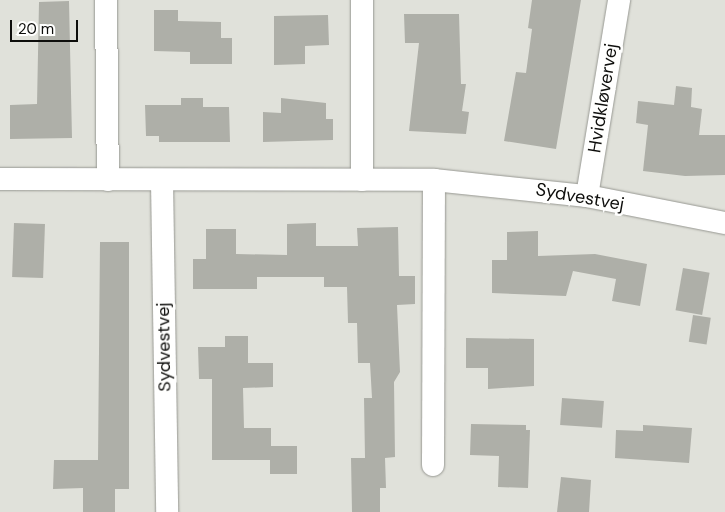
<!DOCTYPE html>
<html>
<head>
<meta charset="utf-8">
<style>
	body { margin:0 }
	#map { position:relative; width:725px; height:512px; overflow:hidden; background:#e0e1da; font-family:"DM Sans",sans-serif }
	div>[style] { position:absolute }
	.building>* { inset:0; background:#aeafa8; transform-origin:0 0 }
	.roads { filter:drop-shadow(0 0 1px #979892) drop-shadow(0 0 1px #979892) }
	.minor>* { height:22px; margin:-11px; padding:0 11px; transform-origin:11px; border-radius:11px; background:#fff }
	span { translate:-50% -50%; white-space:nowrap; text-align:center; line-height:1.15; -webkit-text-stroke:5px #fffffe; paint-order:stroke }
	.street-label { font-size:18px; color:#0e0e0c }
	.scale { position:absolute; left:10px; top:20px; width:68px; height:22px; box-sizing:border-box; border:2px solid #0e0e0c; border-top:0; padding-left:6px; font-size:15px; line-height:18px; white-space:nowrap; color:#0e0e0c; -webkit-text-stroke:4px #fffffe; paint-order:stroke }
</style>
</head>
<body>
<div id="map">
	<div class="building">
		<div style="clip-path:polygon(532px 0,581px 0,556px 149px,504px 141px,516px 72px,526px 73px,532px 29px,528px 28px)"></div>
		<div style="clip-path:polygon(69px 1px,72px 138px,10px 139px,10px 105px,37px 104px,39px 2px)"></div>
		<div style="clip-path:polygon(154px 10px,178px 10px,178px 21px,221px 22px,221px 38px,232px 38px,232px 64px,190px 64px,190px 52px,154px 51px)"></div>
		<div style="clip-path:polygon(404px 14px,459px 14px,461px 84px,466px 84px,462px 111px,469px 112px,466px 134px,409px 131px,419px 43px,405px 43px)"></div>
		<div style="clip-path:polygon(328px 15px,329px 45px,305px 46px,305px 64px,274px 65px,274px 16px)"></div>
		<div style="clip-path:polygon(676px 86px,692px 88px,691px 107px,702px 109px,699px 135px,725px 135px,725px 175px,685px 176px,643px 171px,648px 125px,636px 123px,638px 101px,674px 105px)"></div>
		<div style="clip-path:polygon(181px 98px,203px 98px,203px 107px,229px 107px,230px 142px,159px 142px,159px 136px,146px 136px,145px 105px,181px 105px)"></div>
		<div style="clip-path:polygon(281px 98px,326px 103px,326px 119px,333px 119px,333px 140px,263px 142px,263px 112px,281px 113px)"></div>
		<div style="left:14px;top:223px;width:31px;height:54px;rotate:2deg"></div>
		<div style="clip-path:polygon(316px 223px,316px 246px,358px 246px,357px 228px,398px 227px,399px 276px,415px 276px,415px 304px,397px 305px,400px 372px,394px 382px,395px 457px,385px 458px,386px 488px,380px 488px,380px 512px,352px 512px,351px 458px,365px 458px,364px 398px,372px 398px,370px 363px,358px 363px,357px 323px,348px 323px,347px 287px,324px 287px,324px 277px,257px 277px,257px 289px,193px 289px,193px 259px,206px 259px,206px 229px,236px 229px,236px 254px,287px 255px,287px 224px)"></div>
		<div style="clip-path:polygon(538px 231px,538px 256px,595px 254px,647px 264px,640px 306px,612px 301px,616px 279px,573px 271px,566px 296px,492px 293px,492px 260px,507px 260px,507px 232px)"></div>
		<div style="clip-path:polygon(100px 242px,129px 242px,129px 489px,115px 489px,115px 512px,83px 512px,83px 488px,53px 489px,54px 460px,98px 460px)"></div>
		<div style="left:683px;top:268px;width:27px;height:43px;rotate:10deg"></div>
		<div style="left:693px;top:315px;width:18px;height:27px;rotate:9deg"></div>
		<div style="clip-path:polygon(225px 336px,248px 336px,248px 363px,273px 363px,273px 387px,243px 388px,244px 428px,271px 428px,271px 446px,297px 446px,297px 474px,270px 474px,270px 460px,212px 460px,212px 379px,199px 379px,198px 347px,225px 347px)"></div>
		<div style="clip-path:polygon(466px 338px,534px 339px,534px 386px,488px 389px,488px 368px,466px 368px)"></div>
		<div style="left:562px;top:398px;width:42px;height:27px;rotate:4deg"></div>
		<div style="clip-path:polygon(471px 424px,526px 425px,526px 430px,530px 430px,528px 488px,498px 487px,499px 456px,470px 455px)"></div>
		<div style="clip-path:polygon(643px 425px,692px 428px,689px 463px,615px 458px,616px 430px,643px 431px)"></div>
		<div style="clip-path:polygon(561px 477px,591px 480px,589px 512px,557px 512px)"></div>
	</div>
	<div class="roads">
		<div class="minor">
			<div style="left:106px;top:0;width:180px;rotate:89.4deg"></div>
			<div style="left:0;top:179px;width:434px;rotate:0.1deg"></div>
			<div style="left:434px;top:180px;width:154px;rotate:6deg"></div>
			<div style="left:587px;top:196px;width:141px;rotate:11.1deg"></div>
			<div style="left:362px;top:180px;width:180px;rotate:-90deg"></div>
			<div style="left:162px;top:181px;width:331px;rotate:89.1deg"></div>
			<div style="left:587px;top:196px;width:199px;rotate:-80.7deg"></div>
			<div style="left:433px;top:465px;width:285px;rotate:-89.8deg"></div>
		</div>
	</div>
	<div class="street-label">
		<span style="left:603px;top:98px;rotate:-81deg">Hvidkløvervej</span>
		<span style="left:580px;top:197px;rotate:10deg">Sydvestvej</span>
		<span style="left:164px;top:347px;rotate:-91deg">Sydvestvej</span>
	</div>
	<div class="scale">20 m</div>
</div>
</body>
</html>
